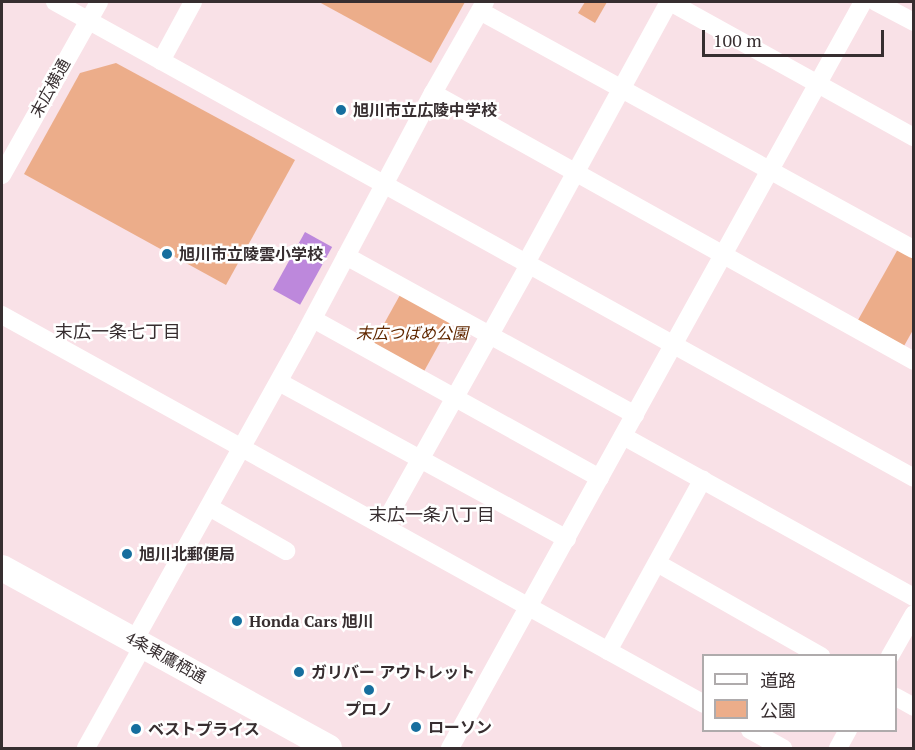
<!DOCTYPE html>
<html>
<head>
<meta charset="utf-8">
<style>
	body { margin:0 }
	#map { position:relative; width:915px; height:750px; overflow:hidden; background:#f9e1e7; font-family:"PT Serif","Noto Sans JP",serif }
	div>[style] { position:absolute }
	.green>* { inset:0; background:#ecad8a; transform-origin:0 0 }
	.water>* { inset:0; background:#bd88dc; transform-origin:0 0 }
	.minor>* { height:18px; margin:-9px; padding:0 9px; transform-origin:9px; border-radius:9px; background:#fff }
	.highway>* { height:26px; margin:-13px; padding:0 13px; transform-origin:13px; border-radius:13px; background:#fff }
	.dots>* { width:16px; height:16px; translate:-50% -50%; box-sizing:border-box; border:3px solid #fff; border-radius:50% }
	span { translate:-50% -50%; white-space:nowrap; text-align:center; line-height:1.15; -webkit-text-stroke:5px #fff; paint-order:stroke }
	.street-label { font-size:16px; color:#372e30 }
	.poi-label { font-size:16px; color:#372e30; font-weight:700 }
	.left { translate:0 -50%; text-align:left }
	.park-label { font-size:16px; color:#612800; font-style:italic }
	.neighbourhood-label { font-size:18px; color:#372e30 }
	.frame { position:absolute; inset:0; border:3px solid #372e30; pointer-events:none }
	.legend { position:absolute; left:702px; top:654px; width:195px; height:78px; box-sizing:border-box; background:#fff; border:2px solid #afabac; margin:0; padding:8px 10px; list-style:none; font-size:18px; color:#372e30 }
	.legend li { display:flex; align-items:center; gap:12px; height:30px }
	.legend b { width:30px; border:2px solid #afabac }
	.scale { position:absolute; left:702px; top:30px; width:182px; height:27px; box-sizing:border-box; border:3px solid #372e30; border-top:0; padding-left:8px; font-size:18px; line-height:21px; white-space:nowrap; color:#372e30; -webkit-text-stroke:4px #fff; paint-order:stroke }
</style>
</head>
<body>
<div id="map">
	<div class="green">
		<div style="clip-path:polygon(319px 2px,465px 2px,431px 63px)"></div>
		<div style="clip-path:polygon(585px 2px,607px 2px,595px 23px,578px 13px)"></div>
		<div style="clip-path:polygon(116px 63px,295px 160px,226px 285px,24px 174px,80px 73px)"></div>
		<div style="clip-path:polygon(898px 249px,913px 257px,913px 330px,904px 346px,858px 320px)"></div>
		<div style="left:400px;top:295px;width:58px;height:55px;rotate:29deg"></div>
	</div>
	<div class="water">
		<div style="left:305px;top:232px;width:31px;height:66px;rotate:29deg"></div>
	</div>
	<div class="minor">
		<div style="left:55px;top:2px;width:982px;rotate:28.99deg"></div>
		<div style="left:670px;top:2px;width:279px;rotate:29deg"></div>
		<div style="left:876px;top:2px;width:43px;rotate:27.8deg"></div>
		<div style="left:480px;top:11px;width:495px;rotate:28.8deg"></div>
		<div style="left:161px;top:61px;width:67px;rotate:-61.5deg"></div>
		<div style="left:433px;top:93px;width:551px;rotate:29.13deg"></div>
		<div style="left:2px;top:175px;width:198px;rotate:-60.7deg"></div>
		<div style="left:346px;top:256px;width:330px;rotate:28.8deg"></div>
		<div style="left:526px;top:263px;width:298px;rotate:-61.3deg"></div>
		<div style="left:2px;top:315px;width:803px;rotate:28.99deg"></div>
		<div style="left:313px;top:319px;width:328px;rotate:29deg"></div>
		<div style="left:279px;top:382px;width:328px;rotate:28.6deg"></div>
		<div style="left:623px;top:436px;width:333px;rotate:29deg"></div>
		<div style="left:209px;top:507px;width:89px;rotate:29.7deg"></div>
		<div style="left:383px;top:526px;width:299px;rotate:-60.8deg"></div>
		<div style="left:657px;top:563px;width:189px;rotate:29.6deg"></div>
		<div style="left:135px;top:639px;width:343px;rotate:-60.9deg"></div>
		<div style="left:302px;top:339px;width:279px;rotate:-62deg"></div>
		<div style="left:433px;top:93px;width:105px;rotate:-60.3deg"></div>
		<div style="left:608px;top:651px;width:196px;rotate:-61.1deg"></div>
		<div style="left:890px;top:656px;width:48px;rotate:-60.3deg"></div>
		<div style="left:896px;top:697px;width:21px;rotate:29deg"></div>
		<div style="left:750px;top:730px;width:38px;rotate:29deg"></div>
		<div style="left:86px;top:748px;width:119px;rotate:-60.9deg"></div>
		<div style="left:450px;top:748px;width:853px;rotate:-61.03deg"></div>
		<div style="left:838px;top:748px;width:21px;rotate:-61deg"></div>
	</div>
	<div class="highway">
		<div style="left:2px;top:568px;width:373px;rotate:28.8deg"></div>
	</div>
	<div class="dots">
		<div style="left:341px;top:110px;background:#166e9e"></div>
		<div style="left:167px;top:254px;background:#166e9e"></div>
		<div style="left:127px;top:554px;background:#166e9e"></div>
		<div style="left:237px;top:621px;background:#166e9e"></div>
		<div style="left:299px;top:672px;background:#166e9e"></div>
		<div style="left:369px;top:690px;background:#166e9e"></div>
		<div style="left:416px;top:727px;background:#166e9e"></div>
		<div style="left:136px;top:729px;background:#166e9e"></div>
	</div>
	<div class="street-label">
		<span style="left:50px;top:88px;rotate:-61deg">末広横通</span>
		<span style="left:166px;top:657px;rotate:29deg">4条東鷹栖通</span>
	</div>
	<div class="poi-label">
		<span class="left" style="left:353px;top:110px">旭川市立広陵中学校</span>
		<span class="left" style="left:179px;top:254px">旭川市立陵雲小学校</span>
		<span class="left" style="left:139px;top:554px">旭川北郵便局</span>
		<span class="left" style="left:249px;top:621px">Honda Cars 旭川</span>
		<span class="left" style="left:311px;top:672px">ガリバー アウトレット</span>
		<span style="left:369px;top:709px">プロノ</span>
		<span class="left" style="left:428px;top:727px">ローソン</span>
		<span class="left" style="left:148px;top:729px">ベストプライス</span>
	</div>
	<div class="park-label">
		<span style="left:412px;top:333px">末広つばめ公園</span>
	</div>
	<div class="neighbourhood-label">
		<span style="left:118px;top:331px">末広一条七丁目</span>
		<span style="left:432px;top:514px">末広一条八丁目</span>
	</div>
	<div class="frame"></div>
	<ul class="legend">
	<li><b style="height:8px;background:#fff"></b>道路</li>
	<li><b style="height:16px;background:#ecad8a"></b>公園</li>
	</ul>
	<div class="scale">100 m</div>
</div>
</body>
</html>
